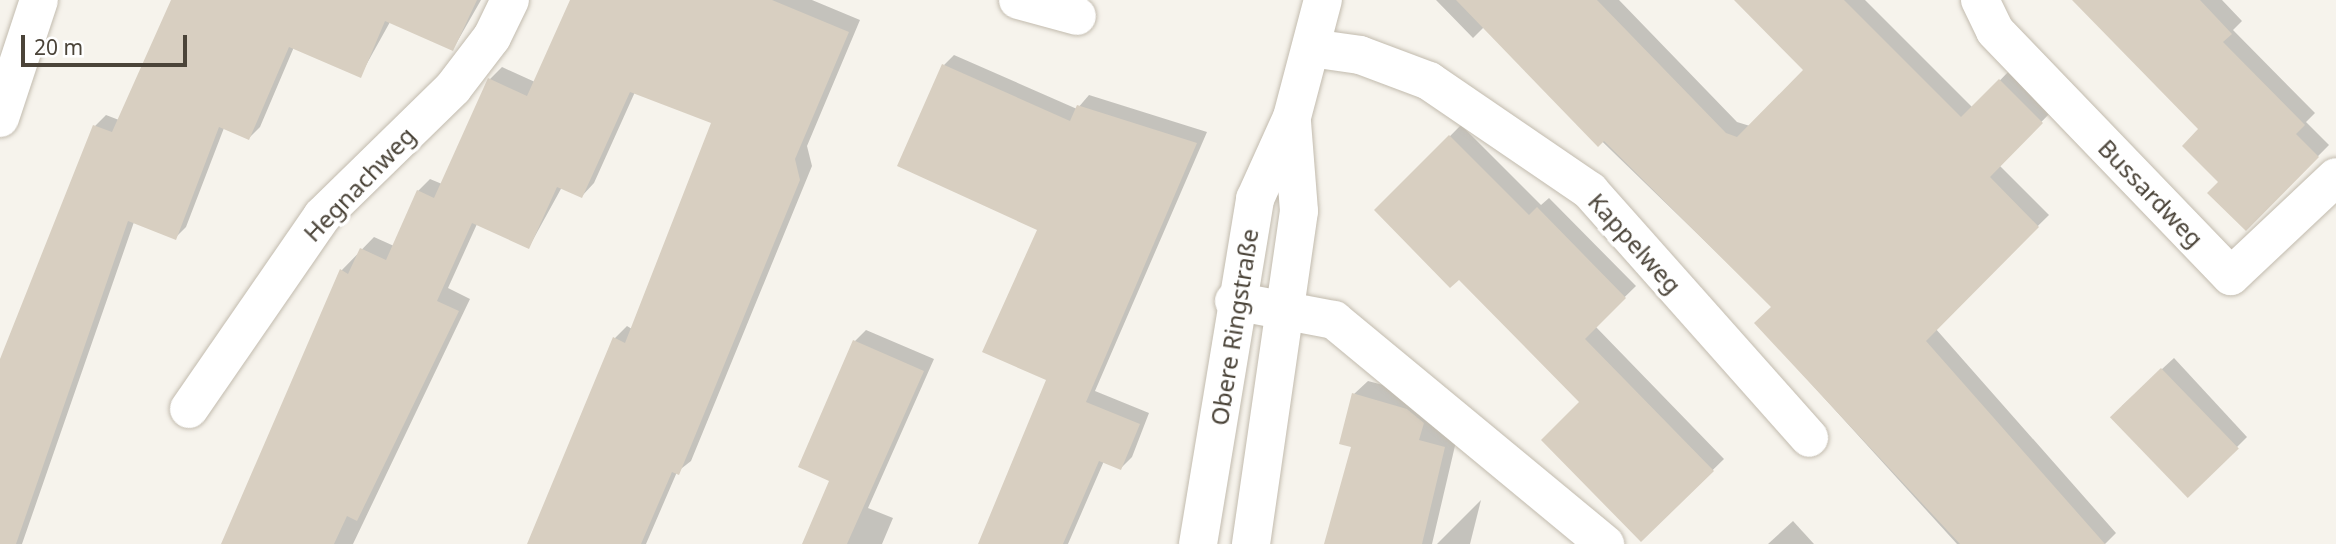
<!DOCTYPE html>
<html>
<head>
<meta charset="utf-8">
<style>
	body { margin:0 }
	#map { position:relative; width:2336px; height:544px; overflow:hidden; background:#f6f3ec; font-family:"Noto Sans",sans-serif }
	div>[style] { position:absolute }
	.shadow>* { inset:0; background:#0003 }
	.building>* { inset:0; background:#d8cfc1; transform-origin:0 0 }
	.roads { filter:drop-shadow(0 0 2px #c2bbae) drop-shadow(0 0 2px #c2bbae) }
	.minor>* { height:38px; margin:-19px; padding:0 19px; transform-origin:19px; border-radius:19px; background:#fff }
	span { translate:-50% -50%; white-space:nowrap; text-align:center; line-height:1.15; -webkit-text-stroke:7px #fff; paint-order:stroke }
	.street-label { font-size:24px; color:#4b4439 }
	.scale { position:absolute; left:21px; top:35px; width:166px; height:32px; box-sizing:border-box; border:4px solid #4b4439; border-top:0; padding-left:9px; font-size:21px; line-height:24px; white-space:nowrap; color:#4b4439; -webkit-text-stroke:5px #fff; paint-order:stroke }
</style>
</head>
<body>
<div id="map">
	<div class="shadow">
		<div style="clip-path:polygon(196px 0,481px 0,453px 49px,390px 22px,360px 76px,294px 47px,260px 127px,249px 138px,224px 128px,186px 227px,175px 238px,134px 222px,22px 544px,0 544px,0 366px,95px 126px,106px 115px,119px 120px)"></div>
		<div style="clip-path:polygon(572px 0,812px 0,860px 20px,807px 146px,812px 166px,691px 461px,677px 472px,646px 544px,528px 544px,615px 338px,627px 326px,632px 329px,713px 122px,635px 92px,594px 183px,582px 196px,562px 187px,529px 247px,477px 224px,448px 288px,470px 299px,353px 544px,222px 544px,342px 270px,374px 237px,394px 246px,418px 191px,430px 179px,442px 184px,490px 79px,502px 67px,535px 82px)"></div>
		<div style="clip-path:polygon(1436px 0,1619px 0,1737px 122px,1750px 126px,1806px 70px,1736px 0,1865px 0,1973px 108px,2011px 69px,2052px 111px,1999px 165px,2049px 215px,1935px 328px,2116px 533px,2105px 544px,1957px 544px,1756px 323px,1773px 307px,1484px 27px,1473px 38px)"></div>
		<div style="clip-path:polygon(2076px 0,2222px 0,2242px 21px,2233px 30px,2315px 113px,2306px 122px,2329px 145px,2246px 229px,2201px 129px)"></div>
		<div style="clip-path:polygon(954px 55px,1077px 109px,1089px 95px,1207px 132px,1095px 391px,1149px 413px,1132px 457px,1121px 468px,1104px 461px,1068px 544px,980px 544px,1048px 379px,1039px 229px,944px 65px)"></div>
		<div style="clip-path:polygon(1461px 125px,1541px 205px,1549px 198px,1636px 286px,1595px 326px,1724px 459px,1641px 540px,1582px 402px,1459px 278px,1377px 210px)"></div>
		<div style="clip-path:polygon(866px 330px,934px 359px,868px 508px,893px 518px,882px 544px,804px 544px,831px 480px,855px 341px)"></div>
		<div style="clip-path:polygon(2174px 358px,2247px 437px,2236px 448px,2122px 406px)"></div>
		<div style="clip-path:polygon(1368px 381px,1421px 395px,1437px 409px,1432px 426px,1458px 433px,1432px 544px,1335px 544px,1353px 446px,1354px 394px)"></div>
		<div style="clip-path:polygon(1481px 500px,1470px 544px,1437px 544px)"></div>
		<div style="clip-path:polygon(1793px 521px,1814px 544px,1768px 544px)"></div>
	</div>
	<div class="building">
		<div style="clip-path:polygon(171px 0,477px 0,453px 51px,385px 21px,361px 78px,289px 47px,249px 140px,219px 127px,176px 240px,128px 221px,16px 544px,0 544px,0 359px,93px 125px,112px 132px)"></div>
		<div style="clip-path:polygon(570px 0,772px 0,849px 32px,795px 159px,800px 180px,679px 475px,672px 472px,641px 544px,527px 544px,613px 337px,625px 343px,711px 123px,630px 92px,582px 198px,557px 187px,529px 249px,472px 223px,437px 301px,459px 311px,357px 521px,347px 516px,334px 544px,221px 544px,340px 269px,348px 274px,360px 248px,386px 260px,417px 190px,434px 198px,488px 78px,527px 96px)"></div>
		<div style="clip-path:polygon(1456px 0,1597px 0,1726px 133px,1737px 137px,1803px 70px,1734px 0,1844px 0,1961px 117px,1999px 79px,2043px 123px,1990px 177px,2039px 227px,1926px 341px,2105px 544px,1960px 544px,1754px 323px,1771px 307px,1604px 141px,1598px 147px)"></div>
		<div style="clip-path:polygon(2072px 0,2200px 0,2232px 34px,2223px 42px,2305px 125px,2296px 134px,2319px 157px,2246px 231px,2207px 193px,2218px 182px,2182px 146px,2198px 129px)"></div>
		<div style="clip-path:polygon(942px 64px,1070px 121px,1077px 105px,1197px 143px,1086px 402px,1140px 424px,1121px 470px,1099px 461px,1063px 544px,978px 544px,1046px 380px,982px 352px,1037px 230px,897px 166px)"></div>
		<div style="clip-path:polygon(1449px 135px,1529px 215px,1537px 207px,1626px 298px,1585px 339px,1714px 471px,1641px 542px,1541px 440px,1579px 402px,1459px 280px,1450px 288px,1374px 210px)"></div>
		<div style="clip-path:polygon(853px 340px,924px 371px,847px 544px,802px 544px,829px 481px,798px 467px)"></div>
		<div style="left:2161px;top:368px;width:112px;height:71px;rotate:46deg"></div>
		<div style="clip-path:polygon(1352px 393px,1407px 409px,1424px 423px,1419px 440px,1445px 447px,1422px 544px,1324px 544px,1351px 447px,1339px 444px)"></div>
	</div>
	<div class="roads">
		<div class="minor">
			<div style="left:1018px;top:0;width:61px;rotate:15.2deg"></div>
			<div style="left:1980px;top:0;width:34px;rotate:64deg"></div>
			<div style="left:1995px;top:31px;width:340px;rotate:46.1deg"></div>
			<div style="left:2231px;top:276px;width:144px;rotate:-43.3deg"></div>
			<div style="left:1311px;top:48px;width:49px;rotate:8.1deg"></div>
			<div style="left:1360px;top:55px;width:74px;rotate:20.6deg"></div>
			<div style="left:1429px;top:81px;width:195px;rotate:34.3deg"></div>
			<div style="left:1590px;top:191px;width:330px;rotate:48.4deg"></div>
			<div style="left:0;top:118px;width:124px;rotate:-71.7deg"></div>
			<div style="left:1234px;top:301px;width:102px;rotate:10.8deg"></div>
			<div style="left:1334px;top:320px;width:352px;rotate:39.6deg"></div>
			<div style="left:189px;top:409px;width:234px;rotate:-55.4deg"></div>
			<div style="left:322px;top:216px;width:183px;rotate:-44.3deg"></div>
			<div style="left:453px;top:88px;width:64px;rotate:-52.6deg"></div>
			<div style="left:492px;top:37px;width:41px;rotate:-64.1deg"></div>
			<div style="left:1198px;top:544px;width:350px;rotate:-80.6deg"></div>
			<div style="left:1255px;top:199px;width:90px;rotate:-65.7deg"></div>
			<div style="left:1292px;top:117px;width:121px;rotate:-75.2deg"></div>
			<div style="left:1251px;top:544px;width:336px;rotate:-81.8deg"></div>
			<div style="left:1299px;top:211px;width:89px;rotate:-94.5deg"></div>
		</div>
	</div>
	<div class="street-label">
		<span style="left:359px;top:184px;rotate:-46deg">Hegnachweg</span>
		<span style="left:2151px;top:193px;rotate:46deg">Bussardweg</span>
		<span style="left:1635px;top:243px;rotate:48deg">Kappelweg</span>
		<span style="left:1234px;top:327px;rotate:-81deg">Obere Ringstraße</span>
	</div>
	<div class="scale">20 m</div>
</div>
</body>
</html>
